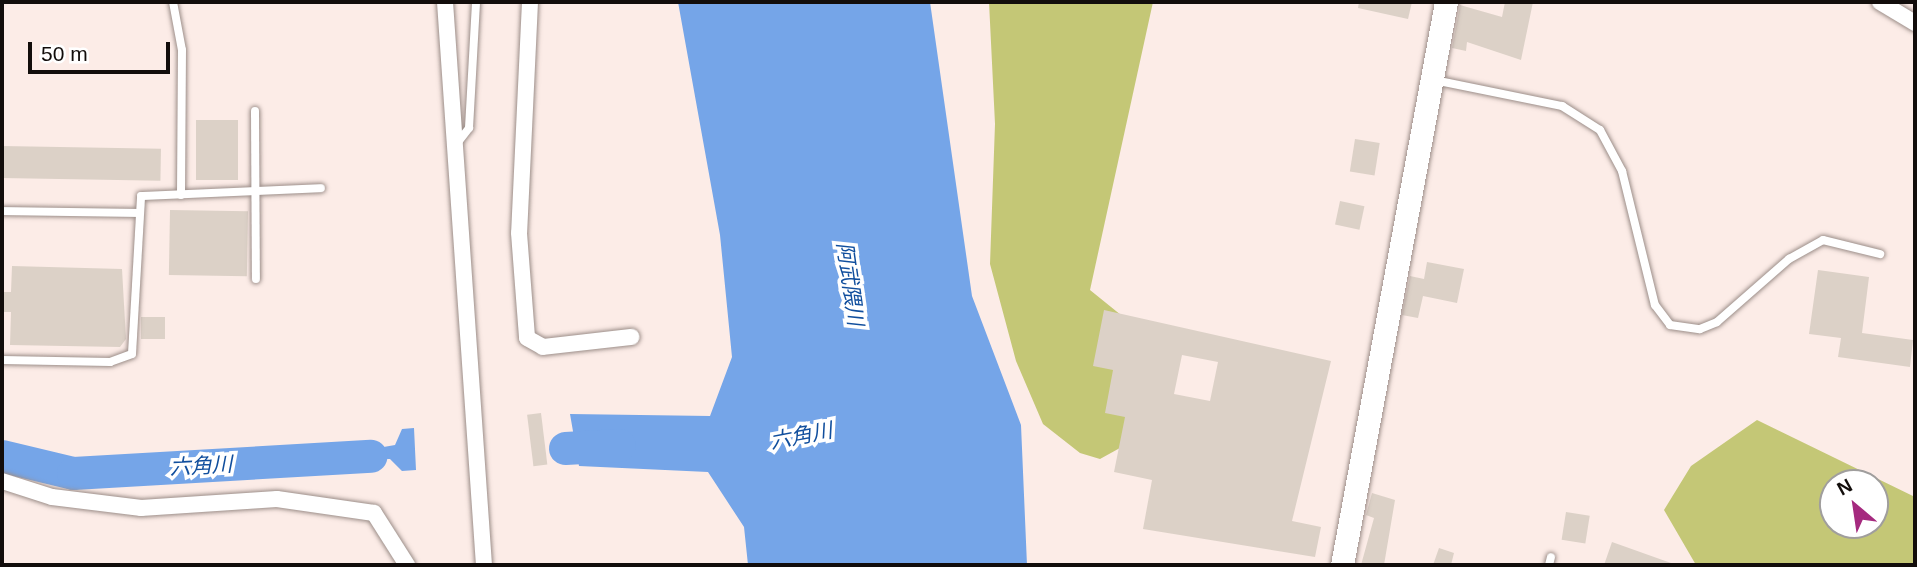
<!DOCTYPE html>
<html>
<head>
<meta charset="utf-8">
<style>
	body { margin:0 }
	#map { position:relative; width:1917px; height:567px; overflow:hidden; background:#fcece7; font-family:Helvetica,"Noto Sans JP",sans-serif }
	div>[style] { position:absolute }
	.green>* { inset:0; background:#c4c776 }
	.water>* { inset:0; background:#75a5e8 }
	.river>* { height:33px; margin:-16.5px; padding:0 16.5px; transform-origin:16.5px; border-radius:16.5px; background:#75a5e8 }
	.building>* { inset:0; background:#dcd1c7; transform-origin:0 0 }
	.roads { filter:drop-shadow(0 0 2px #9c8e89) drop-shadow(0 0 2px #9c8e89) }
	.lane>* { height:8px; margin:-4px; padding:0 4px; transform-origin:4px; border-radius:4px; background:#fff }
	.street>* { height:16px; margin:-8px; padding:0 8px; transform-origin:8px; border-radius:8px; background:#fff }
	.secondary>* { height:23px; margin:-11.5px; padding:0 11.5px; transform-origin:11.5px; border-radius:11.5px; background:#fff }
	span { translate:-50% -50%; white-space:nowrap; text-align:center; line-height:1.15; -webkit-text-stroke:7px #fff; paint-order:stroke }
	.water-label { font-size:21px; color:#104e9d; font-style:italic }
	.frame { position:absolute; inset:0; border:4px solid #120d0b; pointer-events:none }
	.north { position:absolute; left:1819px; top:469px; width:70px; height:70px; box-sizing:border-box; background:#fff; border:2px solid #a09e9d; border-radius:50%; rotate:331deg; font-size:19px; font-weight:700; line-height:28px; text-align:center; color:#120d0b }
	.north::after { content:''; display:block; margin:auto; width:24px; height:32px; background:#a52a7f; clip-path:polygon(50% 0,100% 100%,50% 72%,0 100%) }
	.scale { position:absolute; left:28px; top:42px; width:142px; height:32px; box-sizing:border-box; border:4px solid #120d0b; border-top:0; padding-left:9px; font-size:21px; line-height:24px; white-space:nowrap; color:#120d0b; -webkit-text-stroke:5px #fff; paint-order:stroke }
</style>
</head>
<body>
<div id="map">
	<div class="green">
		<div style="clip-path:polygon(989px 2px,1153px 2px,1090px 290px,1163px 349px,1138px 438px,1100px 459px,1080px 453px,1043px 424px,1016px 361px,990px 264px,995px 124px)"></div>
		<div style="clip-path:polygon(evenodd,1757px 420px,1915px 497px,1915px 565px,1696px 565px,1664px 510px,1691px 466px,1757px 420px,1833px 483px,1875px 483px,1875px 525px,1833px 525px,1833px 483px)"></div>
	</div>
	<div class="water">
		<div style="clip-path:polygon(678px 2px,930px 2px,972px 296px,1021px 425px,1027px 565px,748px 565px,744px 527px,708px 472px,579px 466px,570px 414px,710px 416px,732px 357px,720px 235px)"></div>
		<div style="clip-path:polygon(414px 428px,416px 470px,402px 471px,390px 459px,321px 458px,395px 445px,402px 429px)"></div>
	</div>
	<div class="river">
		<div style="left:565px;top:448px;width:54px;rotate:-3.2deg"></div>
		<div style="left:2px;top:456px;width:73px;rotate:13.5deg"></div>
		<div style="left:73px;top:473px;width:298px;rotate:-3.3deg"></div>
	</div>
	<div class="building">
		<div style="clip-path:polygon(1359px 2px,1412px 2px,1408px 19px,1358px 8px)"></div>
		<div style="clip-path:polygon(1505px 2px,1533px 2px,1521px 60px,1467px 42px,1466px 51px,1452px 48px,1460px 5px,1502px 17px)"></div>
		<div style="left:196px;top:120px;width:42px;height:60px"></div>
		<div style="left:1355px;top:139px;width:25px;height:33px;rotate:9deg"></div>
		<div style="left:2px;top:146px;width:159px;height:32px;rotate:1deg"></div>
		<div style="left:1340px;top:201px;width:25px;height:24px;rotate:12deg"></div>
		<div style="left:170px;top:210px;width:78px;height:65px;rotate:1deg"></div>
		<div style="clip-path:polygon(1427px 262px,1464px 269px,1457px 303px,1423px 296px,1418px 318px,1402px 315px,1410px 276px,1424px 279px)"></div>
		<div style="clip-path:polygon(12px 266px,122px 269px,126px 339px,120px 347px,10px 345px,11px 312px,2px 312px,2px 292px,11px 292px)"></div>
		<div style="clip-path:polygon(1818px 270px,1869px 277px,1862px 333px,1913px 340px,1910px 367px,1838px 357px,1841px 338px,1809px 334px)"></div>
		<div style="clip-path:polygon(evenodd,1104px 310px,1331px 361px,1292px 521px,1321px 527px,1315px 557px,1143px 529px,1152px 480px,1114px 472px,1125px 417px,1105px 413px,1113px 370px,1093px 366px,1104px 310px,1182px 355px,1218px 362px,1210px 401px,1174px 394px,1182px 355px)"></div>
		<div style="left:141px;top:317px;width:24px;height:22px"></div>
		<div style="left:541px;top:413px;width:52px;height:14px;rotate:83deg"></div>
		<div style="clip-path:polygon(1372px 493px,1395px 500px,1384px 565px,1361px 565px,1374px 518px,1366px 515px)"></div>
		<div style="left:1566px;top:512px;width:24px;height:28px;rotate:9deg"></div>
		<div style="clip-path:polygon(1612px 542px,1671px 563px,1671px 565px,1604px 565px)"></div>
		<div style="clip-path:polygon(1439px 548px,1454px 553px,1451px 565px,1433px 565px)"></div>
	</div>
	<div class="roads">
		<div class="lane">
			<div style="left:173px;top:2px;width:49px;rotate:79.4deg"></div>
			<div style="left:182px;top:50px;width:145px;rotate:90.4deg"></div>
			<div style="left:1434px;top:80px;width:131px;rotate:11.5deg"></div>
			<div style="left:1562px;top:106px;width:45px;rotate:32.3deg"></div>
			<div style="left:1600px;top:130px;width:47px;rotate:61.8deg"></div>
			<div style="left:1622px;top:171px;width:138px;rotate:76.2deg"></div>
			<div style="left:1655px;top:305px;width:25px;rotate:53deg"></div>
			<div style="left:1670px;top:325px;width:30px;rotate:8deg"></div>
			<div style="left:1700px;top:329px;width:18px;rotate:-22deg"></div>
			<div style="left:1717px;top:322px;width:96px;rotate:-41.2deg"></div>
			<div style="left:1789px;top:259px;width:39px;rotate:-29deg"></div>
			<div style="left:1823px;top:240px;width:59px;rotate:13.8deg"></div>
			<div style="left:255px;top:111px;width:168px;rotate:89.7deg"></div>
			<div style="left:455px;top:146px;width:23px;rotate:-52deg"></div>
			<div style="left:469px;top:128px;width:126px;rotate:-86.8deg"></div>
			<div style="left:2px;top:211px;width:135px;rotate:0.8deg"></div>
			<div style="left:2px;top:360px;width:108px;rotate:1.1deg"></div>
			<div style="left:110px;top:362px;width:23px;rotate:-20deg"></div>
			<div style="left:132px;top:354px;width:158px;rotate:-86.7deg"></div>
			<div style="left:141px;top:196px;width:180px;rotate:-2.5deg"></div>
			<div style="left:1549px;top:565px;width:8px;rotate:-76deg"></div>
		</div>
		<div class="street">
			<div style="left:445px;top:2px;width:564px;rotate:86.04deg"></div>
			<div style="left:530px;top:2px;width:231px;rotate:92.7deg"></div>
			<div style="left:519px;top:233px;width:105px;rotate:85.6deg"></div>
			<div style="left:527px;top:338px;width:18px;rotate:29deg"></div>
			<div style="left:543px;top:347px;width:89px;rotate:-6.5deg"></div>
			<div style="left:1880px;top:2px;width:41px;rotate:31deg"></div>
			<div style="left:2px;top:481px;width:52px;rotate:17.7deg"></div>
			<div style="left:52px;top:497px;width:90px;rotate:7deg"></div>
			<div style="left:141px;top:508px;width:136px;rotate:-3.8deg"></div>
			<div style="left:277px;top:499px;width:98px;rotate:8.2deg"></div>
			<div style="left:374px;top:513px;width:62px;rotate:57.6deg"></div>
		</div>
		<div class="secondary">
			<div style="left:1342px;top:565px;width:573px;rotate:-79.53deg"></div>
		</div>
	</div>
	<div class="water-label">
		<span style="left:850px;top:284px;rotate:82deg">阿武隈川</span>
		<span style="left:801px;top:436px;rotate:-11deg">六角川</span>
		<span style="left:201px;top:466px;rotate:-3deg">六角川</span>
	</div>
	<div class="frame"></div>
	<div class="north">N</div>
	<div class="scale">50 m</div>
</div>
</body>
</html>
